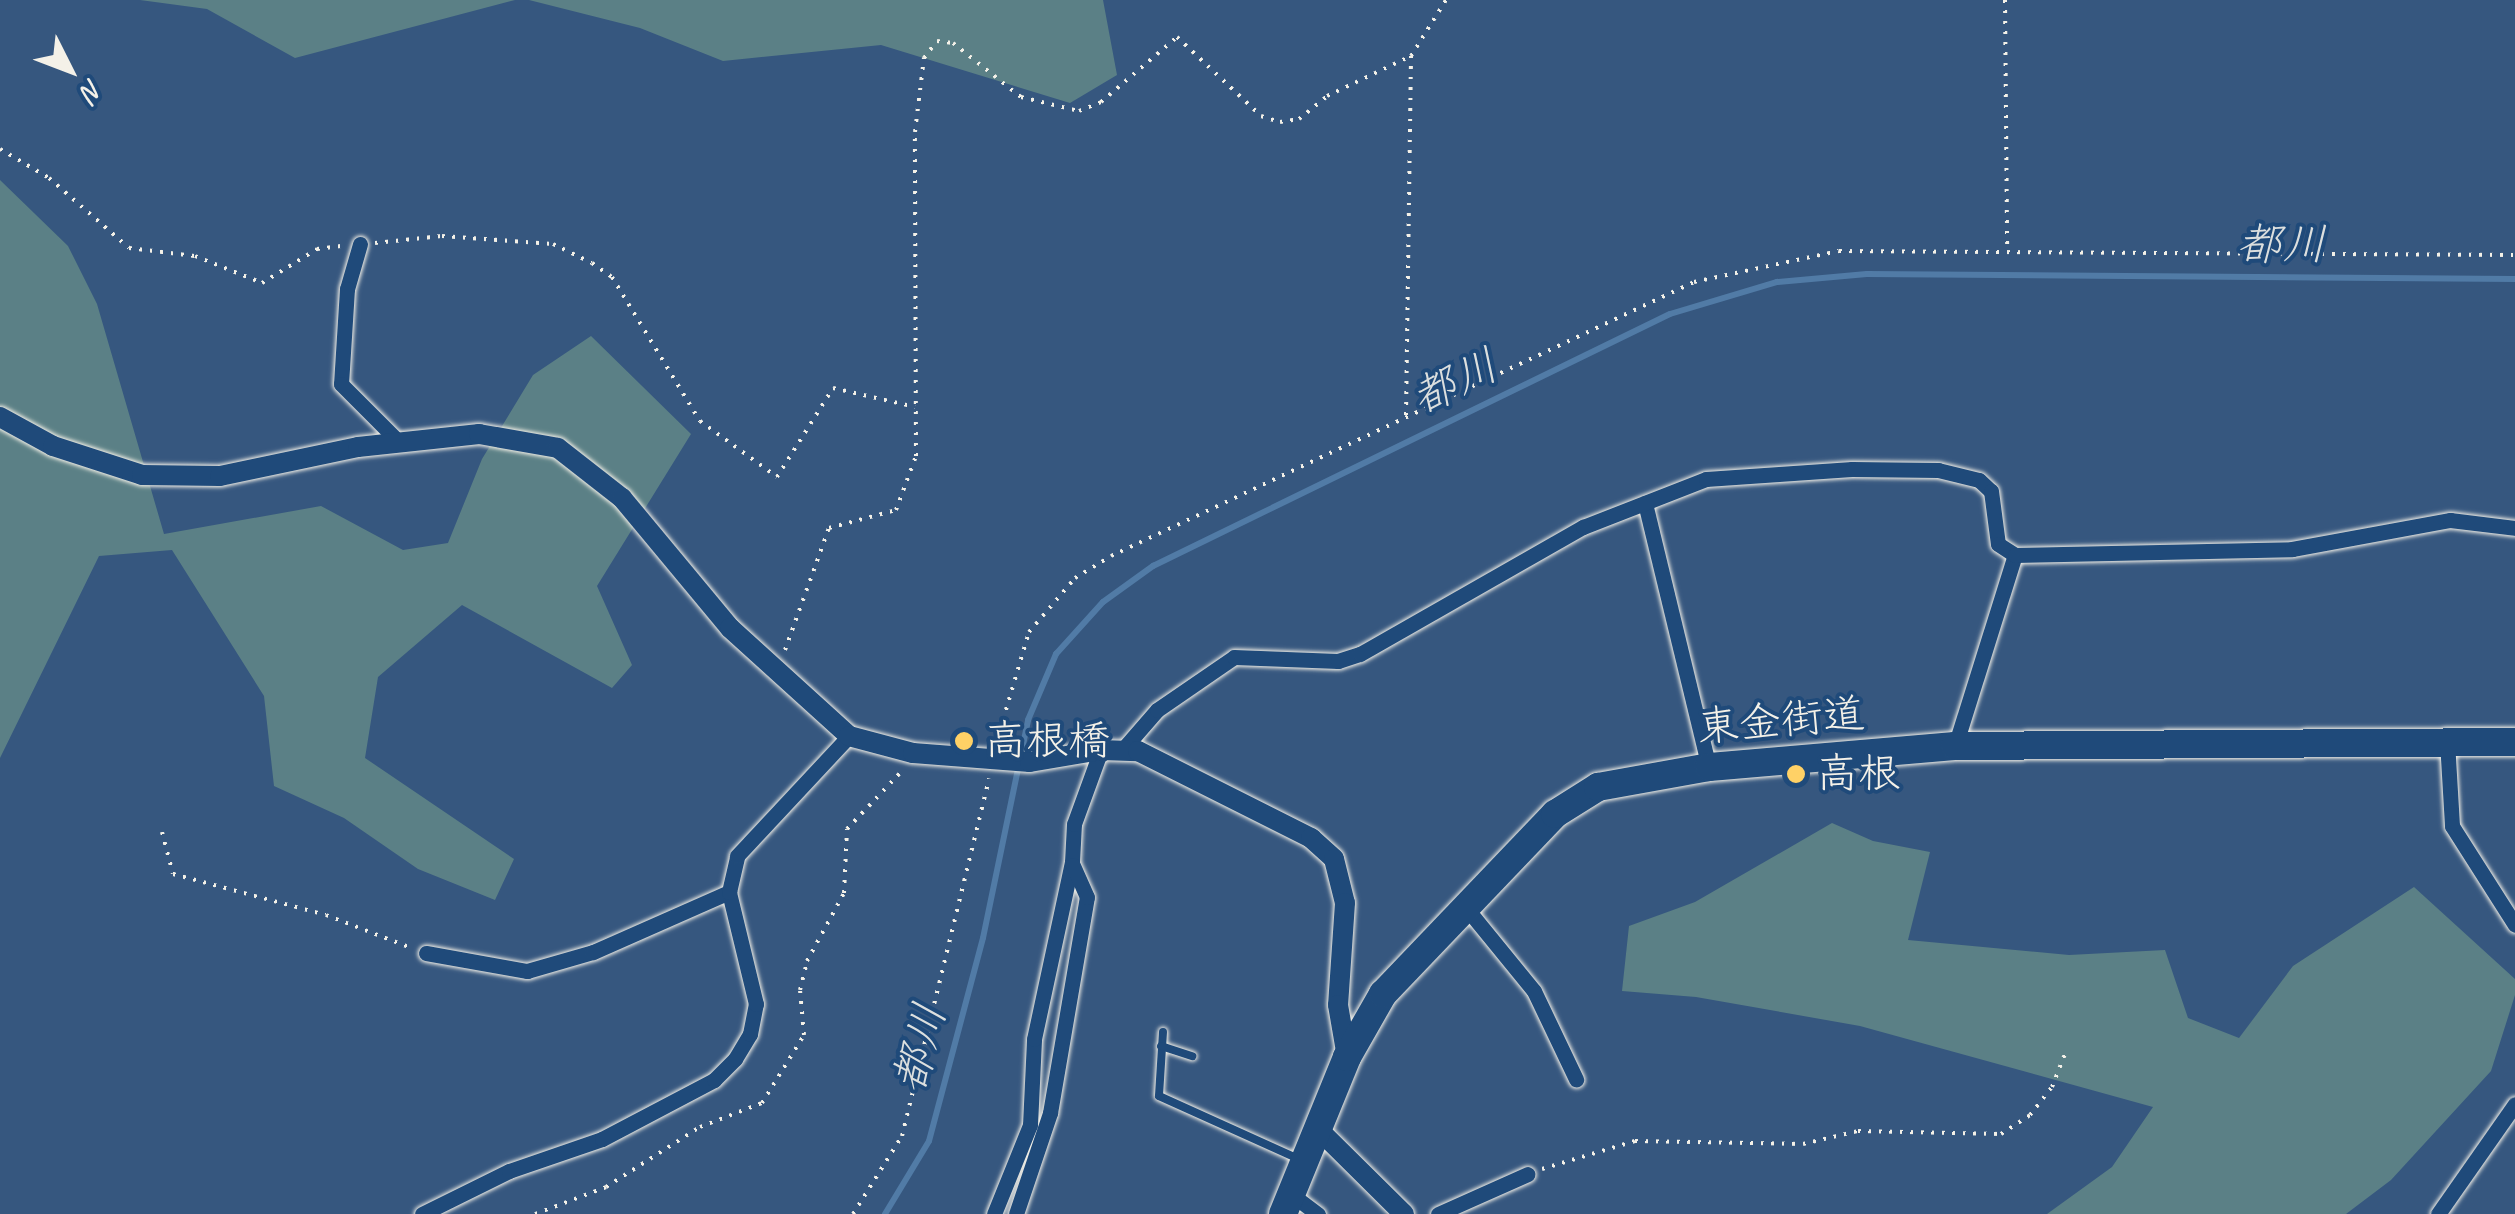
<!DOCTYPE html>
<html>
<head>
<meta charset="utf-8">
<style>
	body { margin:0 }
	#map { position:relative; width:2515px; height:1214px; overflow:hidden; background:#36577f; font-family:Caveat,"Klee One",sans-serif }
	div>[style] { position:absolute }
	.green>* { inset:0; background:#5b8086 }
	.stream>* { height:6px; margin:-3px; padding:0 3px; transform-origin:3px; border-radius:3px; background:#517ba6 }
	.path>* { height:4px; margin-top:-2px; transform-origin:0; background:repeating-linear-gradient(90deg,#f4f1e8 0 2.5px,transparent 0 10.5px) }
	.roads { filter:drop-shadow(0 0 2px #f4f1e8) drop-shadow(0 0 2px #f4f1e8) }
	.service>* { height:8px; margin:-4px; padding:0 4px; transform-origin:4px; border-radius:4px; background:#1f4a7a }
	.minor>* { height:15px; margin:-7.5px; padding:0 7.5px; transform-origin:7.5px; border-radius:7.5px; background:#1f4a7a }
	.tertiary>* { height:20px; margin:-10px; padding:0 10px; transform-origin:10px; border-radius:10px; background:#1f4a7a }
	.trunk>* { height:28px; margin:-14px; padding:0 14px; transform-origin:14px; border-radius:14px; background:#1f4a7a }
	.dots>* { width:28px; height:28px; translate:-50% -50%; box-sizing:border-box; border:5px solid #1f4a7a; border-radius:50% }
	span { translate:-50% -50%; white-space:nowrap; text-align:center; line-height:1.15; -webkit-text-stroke:8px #1f4a7a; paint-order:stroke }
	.street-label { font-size:42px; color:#f4f1e8 }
	.poi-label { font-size:42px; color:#f4f1e8 }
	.left { translate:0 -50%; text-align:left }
	.water-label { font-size:45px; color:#dcdfde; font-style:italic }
	.north { position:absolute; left:20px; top:20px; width:100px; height:100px; -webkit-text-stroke:8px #1f4a7a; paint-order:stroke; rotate:132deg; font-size:28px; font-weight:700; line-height:40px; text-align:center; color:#f4f1e8 }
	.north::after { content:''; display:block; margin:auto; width:35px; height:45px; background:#f4f1e8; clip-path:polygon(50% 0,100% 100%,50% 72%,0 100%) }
</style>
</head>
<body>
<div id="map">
	<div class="green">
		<div style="clip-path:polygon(140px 0,515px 0,295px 58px,207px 9px)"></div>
		<div style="clip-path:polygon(529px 0,1103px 0,1117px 75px,1070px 103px,881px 45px,723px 61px,640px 28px)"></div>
		<div style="clip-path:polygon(0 180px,68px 246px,97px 304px,164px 534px,321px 506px,403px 550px,448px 543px,482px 459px,533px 375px,591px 336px,691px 434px,597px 586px,632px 665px,612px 688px,462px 605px,378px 677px,365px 758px,514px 859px,495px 900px,418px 869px,344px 818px,274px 786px,264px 696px,172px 550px,99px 556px,0 758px)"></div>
		<div style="clip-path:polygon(1832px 823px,1873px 841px,1930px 852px,1908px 940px,2069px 955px,2165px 950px,2188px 1018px,2239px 1038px,2293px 966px,2414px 887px,2515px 979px,2515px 995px,2491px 1071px,2391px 1180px,2346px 1214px,2047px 1214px,2112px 1167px,2153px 1107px,1860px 1026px,1696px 997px,1622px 991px,1629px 926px,1695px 902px)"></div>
	</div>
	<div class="stream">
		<div style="left:885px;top:1214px;width:85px;rotate:-58.9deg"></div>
		<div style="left:929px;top:1141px;width:210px;rotate:-75.1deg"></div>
		<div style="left:983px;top:938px;width:223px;rotate:-78.3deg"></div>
		<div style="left:1028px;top:720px;width:72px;rotate:-67deg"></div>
		<div style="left:1056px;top:654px;width:70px;rotate:-47.9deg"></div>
		<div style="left:1103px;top:602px;width:62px;rotate:-35.8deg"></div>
		<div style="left:1153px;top:566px;width:575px;rotate:-25.99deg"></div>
		<div style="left:1670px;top:314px;width:112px;rotate:-16.7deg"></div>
		<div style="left:1777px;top:282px;width:90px;rotate:-5.1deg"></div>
		<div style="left:1867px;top:274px;width:648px;rotate:0.44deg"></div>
	</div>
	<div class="path">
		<div style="left:2005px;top:0;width:247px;rotate:89.5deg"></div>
		<div style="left:0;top:149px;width:57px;rotate:30.6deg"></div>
		<div style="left:49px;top:178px;width:106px;rotate:41.2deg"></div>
		<div style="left:129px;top:248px;width:66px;rotate:6.9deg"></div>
		<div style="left:195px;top:256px;width:72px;rotate:21.9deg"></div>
		<div style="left:262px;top:283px;width:65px;rotate:-31.7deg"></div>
		<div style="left:317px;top:249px;width:24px;rotate:-7deg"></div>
		<div style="left:375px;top:243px;width:67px;rotate:-6deg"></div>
		<div style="left:442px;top:236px;width:111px;rotate:4.1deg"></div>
		<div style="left:553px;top:244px;width:43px;rotate:26deg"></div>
		<div style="left:592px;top:263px;width:24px;rotate:35deg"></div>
		<div style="left:612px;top:277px;width:169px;rotate:58.6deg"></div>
		<div style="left:700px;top:421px;width:95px;rotate:36deg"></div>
		<div style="left:777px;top:477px;width:105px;rotate:-57.8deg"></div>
		<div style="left:833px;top:388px;width:84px;rotate:13deg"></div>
		<div style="left:1406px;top:415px;width:359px;rotate:-89.2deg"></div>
		<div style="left:785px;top:650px;width:130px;rotate:-70.2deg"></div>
		<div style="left:829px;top:528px;width:69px;rotate:-15deg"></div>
		<div style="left:896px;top:510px;width:58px;rotate:-69.7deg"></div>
		<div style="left:916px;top:456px;width:324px;rotate:-90.2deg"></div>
		<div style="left:915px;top:132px;width:75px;rotate:-83.1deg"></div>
		<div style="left:924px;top:58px;width:21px;rotate:-53deg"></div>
		<div style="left:937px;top:41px;width:16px;rotate:7deg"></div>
		<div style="left:953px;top:43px;width:87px;rotate:38.5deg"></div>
		<div style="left:1021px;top:97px;width:60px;rotate:13.6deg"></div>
		<div style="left:1079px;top:111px;width:24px;rotate:-22deg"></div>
		<div style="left:1101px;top:102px;width:100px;rotate:-40.5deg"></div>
		<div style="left:1177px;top:37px;width:115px;rotate:43.2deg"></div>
		<div style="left:1261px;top:116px;width:20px;rotate:18deg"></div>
		<div style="left:1280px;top:122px;width:19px;rotate:-9deg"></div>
		<div style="left:1299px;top:119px;width:36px;rotate:-39deg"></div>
		<div style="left:1327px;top:96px;width:93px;rotate:-25.5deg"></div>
		<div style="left:1411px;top:56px;width:66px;rotate:-58deg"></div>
		<div style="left:997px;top:740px;width:113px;rotate:-73.5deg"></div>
		<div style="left:1029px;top:632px;width:71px;rotate:-49.6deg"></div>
		<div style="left:1075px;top:578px;width:42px;rotate:-31.4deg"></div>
		<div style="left:1111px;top:556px;width:644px;rotate:-25.17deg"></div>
		<div style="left:1694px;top:282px;width:148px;rotate:-12.1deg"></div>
		<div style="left:1839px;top:251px;width:676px;rotate:0.34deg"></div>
		<div style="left:162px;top:832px;width:43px;rotate:75.3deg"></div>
		<div style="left:173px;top:874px;width:158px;rotate:15deg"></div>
		<div style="left:326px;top:915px;width:89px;rotate:21.1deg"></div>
		<div style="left:1542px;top:1169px;width:97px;rotate:-16.8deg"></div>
		<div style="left:1635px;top:1141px;width:168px;rotate:1deg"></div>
		<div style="left:1803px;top:1144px;width:57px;rotate:-13.3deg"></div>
		<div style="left:1858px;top:1131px;width:143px;rotate:1.2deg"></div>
		<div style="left:2001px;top:1134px;width:35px;rotate:-33deg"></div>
		<div style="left:2030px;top:1115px;width:36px;rotate:-52deg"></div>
		<div style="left:2052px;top:1087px;width:41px;rotate:-68.5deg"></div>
		<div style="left:535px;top:1214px;width:76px;rotate:-20.8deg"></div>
		<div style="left:606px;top:1187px;width:112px;rotate:-32.6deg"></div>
		<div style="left:700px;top:1127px;width:66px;rotate:-21.2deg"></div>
		<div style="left:762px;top:1103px;width:80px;rotate:-58.3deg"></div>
		<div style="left:804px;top:1035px;width:45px;rotate:-95.1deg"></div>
		<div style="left:800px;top:990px;width:30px;rotate:-76deg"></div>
		<div style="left:807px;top:961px;width:77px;rotate:-61.4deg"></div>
		<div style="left:844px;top:893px;width:64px;rotate:-87.3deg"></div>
		<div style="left:847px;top:829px;width:81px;rotate:-46.5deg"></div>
		<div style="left:853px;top:1214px;width:92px;rotate:-57.9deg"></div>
		<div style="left:902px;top:1136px;width:368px;rotate:-76.3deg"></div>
	</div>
	<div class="roads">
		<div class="service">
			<div style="left:1163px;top:1032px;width:64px;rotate:93.6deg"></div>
			<div style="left:1159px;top:1096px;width:156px;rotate:24.3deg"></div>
			<div style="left:1161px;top:1046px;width:33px;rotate:18deg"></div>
		</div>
		<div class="minor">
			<div style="left:360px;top:244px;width:47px;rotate:106.1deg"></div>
			<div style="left:347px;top:289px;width:95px;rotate:93.6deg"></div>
			<div style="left:341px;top:384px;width:83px;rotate:45deg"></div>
			<div style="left:1645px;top:503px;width:272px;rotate:76.4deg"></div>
			<div style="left:2447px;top:741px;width:85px;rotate:86.6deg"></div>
			<div style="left:2452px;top:826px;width:117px;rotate:57.5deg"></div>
			<div style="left:1955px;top:746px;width:200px;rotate:-72.6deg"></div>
			<div style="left:1124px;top:748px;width:50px;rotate:-49deg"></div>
			<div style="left:1157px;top:710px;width:93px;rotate:-34.5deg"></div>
			<div style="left:1234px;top:657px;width:104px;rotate:2.2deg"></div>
			<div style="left:1338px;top:661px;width:23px;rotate:-18deg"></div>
			<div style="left:1360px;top:654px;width:257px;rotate:-29.7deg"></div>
			<div style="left:1583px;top:527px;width:132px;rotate:-21.3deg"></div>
			<div style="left:1706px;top:479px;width:146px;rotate:-3.9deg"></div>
			<div style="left:1852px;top:469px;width:86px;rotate:0.7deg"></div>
			<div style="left:1938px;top:470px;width:42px;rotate:13.7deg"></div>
			<div style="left:1979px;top:480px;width:16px;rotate:43deg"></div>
			<div style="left:1991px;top:491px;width:53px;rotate:82.5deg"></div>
			<div style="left:1998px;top:544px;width:20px;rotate:33deg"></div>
			<div style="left:2015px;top:555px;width:277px;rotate:-1.2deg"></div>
			<div style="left:2292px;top:549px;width:161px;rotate:-10.4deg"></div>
			<div style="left:2450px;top:520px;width:65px;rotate:7deg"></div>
			<div style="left:1463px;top:904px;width:112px;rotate:50.8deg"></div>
			<div style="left:1534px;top:991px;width:98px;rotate:64.5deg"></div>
			<div style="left:426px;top:953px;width:103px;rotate:10.1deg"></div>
			<div style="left:527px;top:971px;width:69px;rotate:-16.1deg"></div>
			<div style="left:593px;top:952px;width:149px;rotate:-23.8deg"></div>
			<div style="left:1291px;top:1194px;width:34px;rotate:37deg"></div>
			<div style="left:422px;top:1214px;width:97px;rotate:-26.3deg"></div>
			<div style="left:509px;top:1171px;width:98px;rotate:-19deg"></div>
			<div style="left:602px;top:1139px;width:127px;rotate:-27.8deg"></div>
			<div style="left:714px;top:1080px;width:30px;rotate:-45deg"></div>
			<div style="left:735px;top:1059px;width:29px;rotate:-59deg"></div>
			<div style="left:750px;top:1034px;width:31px;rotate:-79deg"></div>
			<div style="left:756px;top:1004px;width:115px;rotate:-103.6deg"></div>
			<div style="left:729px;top:892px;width:37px;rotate:-77deg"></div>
			<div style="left:737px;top:856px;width:164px;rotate:-47deg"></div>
			<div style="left:994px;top:1214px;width:96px;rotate:-68deg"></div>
			<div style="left:1030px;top:1125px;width:86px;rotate:-87.3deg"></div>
			<div style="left:1034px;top:1039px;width:181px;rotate:-77.9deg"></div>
			<div style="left:1072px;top:862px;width:38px;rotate:-87deg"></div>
			<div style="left:1074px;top:824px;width:79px;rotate:-70deg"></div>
			<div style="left:1016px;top:1214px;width:107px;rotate:-71.4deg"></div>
			<div style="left:1050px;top:1113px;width:219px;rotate:-80.3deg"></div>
			<div style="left:1087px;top:897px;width:35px;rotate:-114deg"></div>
			<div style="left:1438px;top:1214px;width:98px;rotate:-24deg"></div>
			<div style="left:2438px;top:1214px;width:134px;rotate:-55deg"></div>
		</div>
		<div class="tertiary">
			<div style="left:0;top:417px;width:60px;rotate:28.7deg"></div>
			<div style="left:53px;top:446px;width:94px;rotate:18deg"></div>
			<div style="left:142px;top:475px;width:78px;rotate:0.7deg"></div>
			<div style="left:220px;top:476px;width:141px;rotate:-11.9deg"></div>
			<div style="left:358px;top:447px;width:122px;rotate:-6.1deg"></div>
			<div style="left:479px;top:434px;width:80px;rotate:10deg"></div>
			<div style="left:558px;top:448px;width:81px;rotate:38deg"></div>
			<div style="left:622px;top:498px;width:169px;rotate:50.3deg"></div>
			<div style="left:730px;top:628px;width:161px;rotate:42.2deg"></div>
			<div style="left:849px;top:736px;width:66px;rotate:14.9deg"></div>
			<div style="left:913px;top:753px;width:117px;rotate:4.4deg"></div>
			<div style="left:1030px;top:762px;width:72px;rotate:-9.6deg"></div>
			<div style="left:1101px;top:750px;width:37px;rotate:2deg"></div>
			<div style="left:1138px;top:751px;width:194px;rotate:26.7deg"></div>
			<div style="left:1311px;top:838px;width:31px;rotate:42deg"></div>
			<div style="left:1334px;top:859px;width:45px;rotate:76deg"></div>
			<div style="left:1345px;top:903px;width:102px;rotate:93.9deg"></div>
			<div style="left:1338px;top:1005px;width:53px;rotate:80.2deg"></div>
			<div style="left:1318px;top:1129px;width:121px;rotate:44.7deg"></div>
		</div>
		<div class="trunk">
			<div style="left:1283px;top:1214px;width:170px;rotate:-67.8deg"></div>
			<div style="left:1347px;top:1057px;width:73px;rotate:-60.3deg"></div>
			<div style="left:1383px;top:994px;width:249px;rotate:-46.3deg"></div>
			<div style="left:1555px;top:814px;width:51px;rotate:-32.1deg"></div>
			<div style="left:1598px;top:787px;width:113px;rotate:-10.2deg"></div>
			<div style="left:1709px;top:767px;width:247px;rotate:-4.9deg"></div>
			<div style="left:1955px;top:746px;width:560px;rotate:-0.41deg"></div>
		</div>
	</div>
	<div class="dots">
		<div style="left:964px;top:741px;background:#ffd166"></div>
		<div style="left:1796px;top:774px;background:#ffd166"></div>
	</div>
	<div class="street-label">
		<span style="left:1781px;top:721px;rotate:-5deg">東金街道</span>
	</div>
	<div class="poi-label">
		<span class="left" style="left:984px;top:741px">高根橋</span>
		<span class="left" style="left:1816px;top:774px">高根</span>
	</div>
	<div class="water-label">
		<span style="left:2282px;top:245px">都川</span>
		<span style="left:1455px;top:382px;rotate:-26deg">都川</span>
		<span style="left:920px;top:1048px;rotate:-75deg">都川</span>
	</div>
	<div class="north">N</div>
</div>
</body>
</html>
